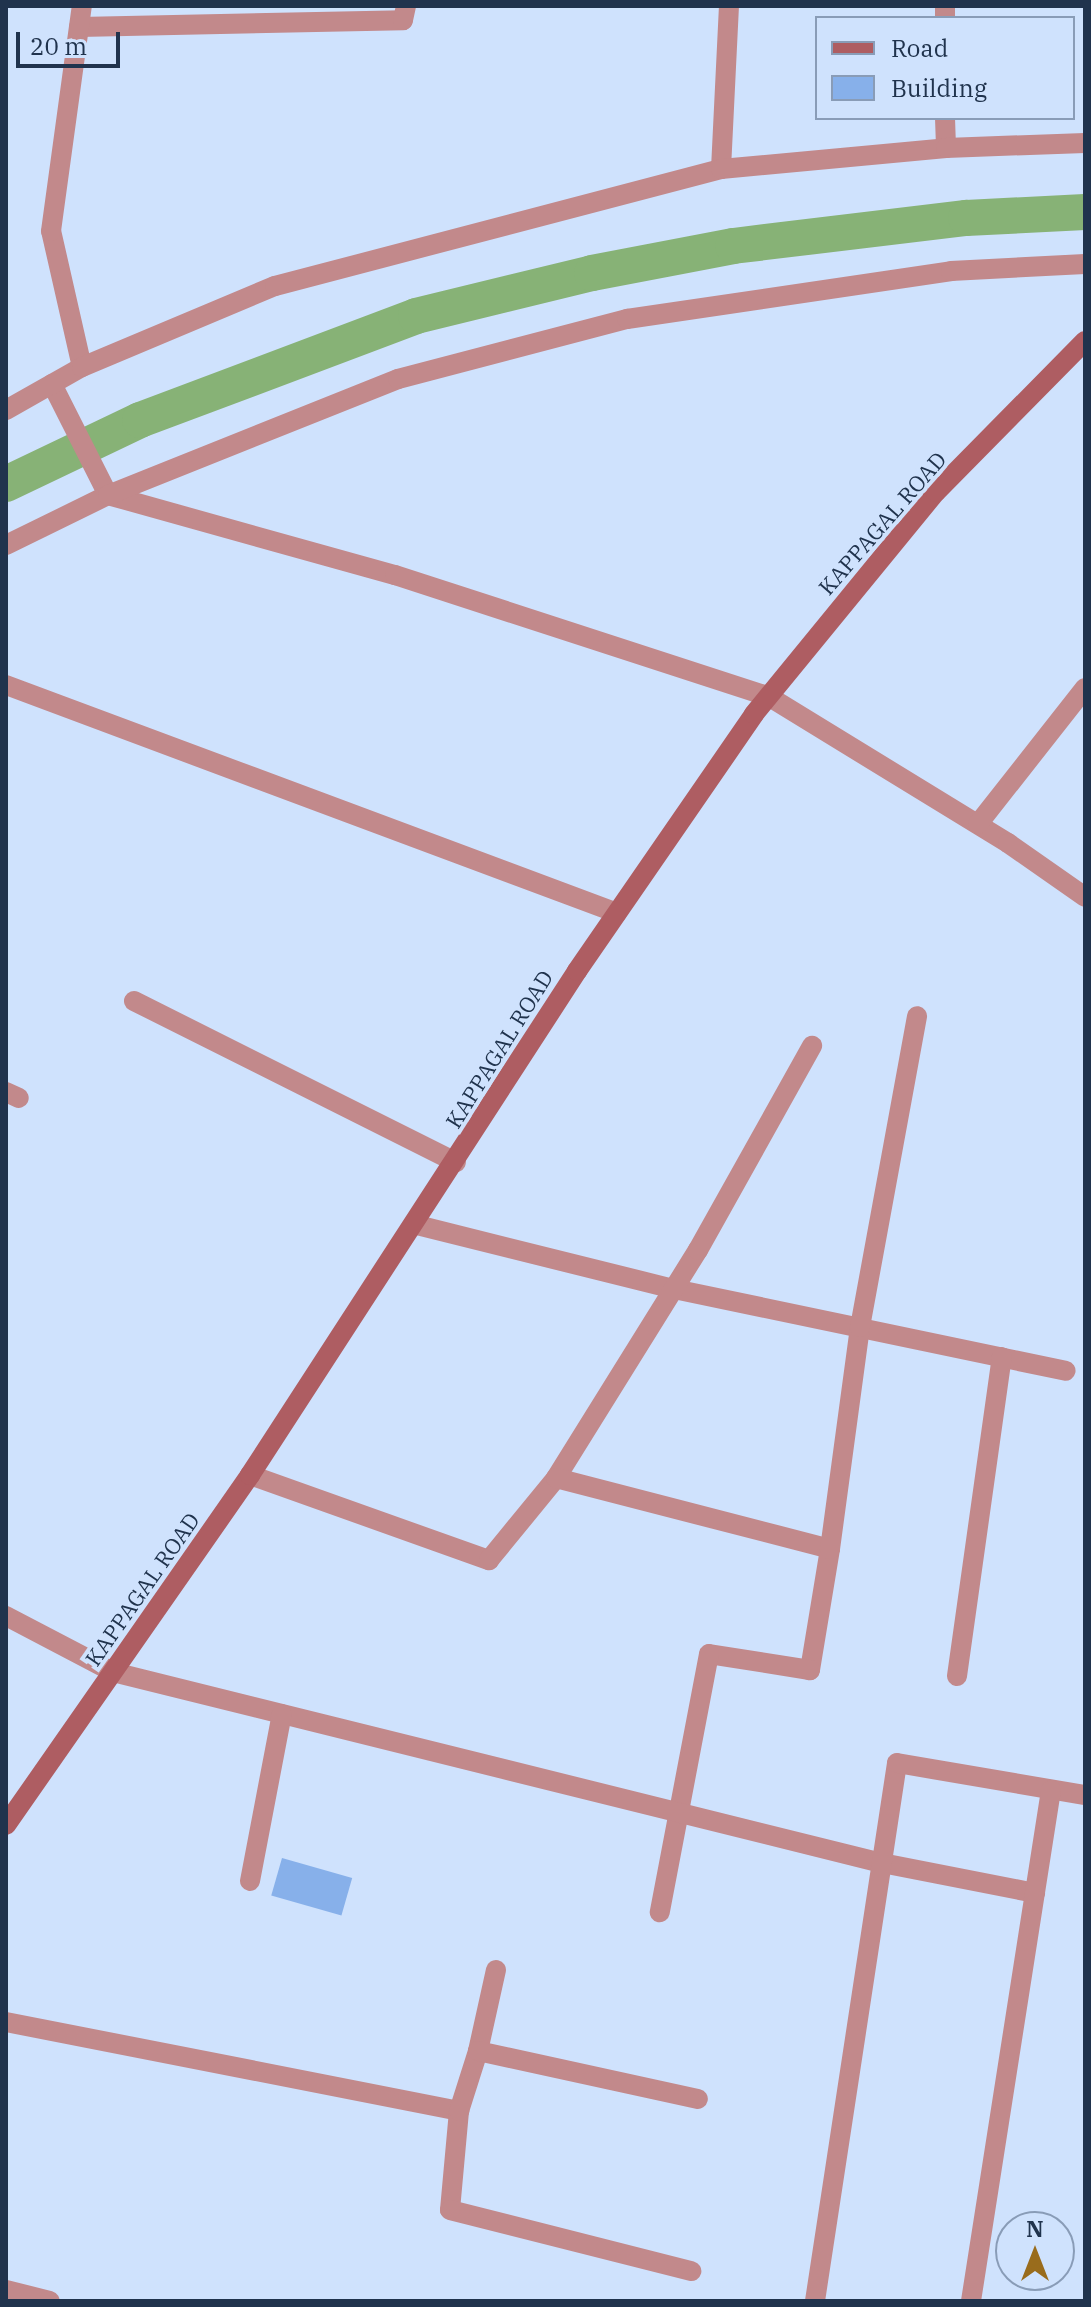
<!DOCTYPE html>
<html>
<head>
<meta charset="utf-8">
<style>
	body { margin:0 }
	#map { position:relative; width:1091px; height:2307px; overflow:hidden; background:#cfe2fd; font-family:"IBM Plex Serif",serif }
	div>[style] { position:absolute }
	.canal>* { height:36px; margin:-18px; padding:0 18px; transform-origin:18px; border-radius:18px; background:#87b276 }
	.building>* { inset:0; background:#87b0ea; transform-origin:0 0 }
	.street>* { height:20px; margin:-10px; padding:0 10px; transform-origin:10px; border-radius:10px; background:#c2898b }
	.secondary>* { height:20px; margin:-10px; padding:0 10px; transform-origin:10px; border-radius:10px; background:#ae5d62 }
	span { translate:-50% -50%; white-space:nowrap; text-align:center; line-height:1.15; -webkit-text-stroke:8px #cfe2fd; paint-order:stroke }
	.street-label { font-size:22px; color:#20334d }
	.frame { position:absolute; inset:0; border:8px solid #20334d; pointer-events:none }
	.legend { position:absolute; left:815px; top:16px; width:260px; height:104px; box-sizing:border-box; background:#cfe2fd; border:2px solid #899cb7; margin:0; padding:10px 14px; list-style:none; font-size:24px; color:#20334d }
	.legend li { display:flex; align-items:center; gap:16px; height:40px }
	.legend b { width:40px; border:2px solid #899cb7 }
	.north { position:absolute; left:995px; top:2211px; width:80px; height:80px; box-sizing:border-box; background:#cfe2fd; border:2px solid #899cb7; border-radius:50%; rotate:0deg; font-size:22px; font-weight:700; line-height:32px; text-align:center; color:#20334d }
	.north::after { content:''; display:block; margin:auto; width:28px; height:36px; background:#996c1c; clip-path:polygon(50% 0,100% 100%,50% 72%,0 100%) }
	.scale { position:absolute; left:16px; top:32px; width:104px; height:36px; box-sizing:border-box; border:4px solid #20334d; border-top:0; padding-left:10px; font-size:24px; line-height:28px; white-space:nowrap; color:#20334d; -webkit-text-stroke:6px #cfe2fd; paint-order:stroke }
</style>
</head>
<body>
<div id="map">
	<div class="canal">
		<div style="left:6px;top:484px;width:148px;rotate:-25.5deg"></div>
		<div style="left:140px;top:420px;width:295px;rotate:-20.6deg"></div>
		<div style="left:416px;top:316px;width:181px;rotate:-13.7deg"></div>
		<div style="left:592px;top:273px;width:144px;rotate:-10.8deg"></div>
		<div style="left:733px;top:246px;width:235px;rotate:-6.9deg"></div>
		<div style="left:966px;top:218px;width:119px;rotate:-2.9deg"></div>
	</div>
	<div class="building">
		<div style="left:282px;top:1858px;width:73px;height:39px;rotate:16deg"></div>
	</div>
	<div class="street">
		<div style="left:945px;top:6px;width:12px;rotate:90deg"></div>
		<div style="left:79px;top:27px;width:324px;rotate:-1.2deg"></div>
		<div style="left:403px;top:20px;width:14px;rotate:-78deg"></div>
		<div style="left:945px;top:118px;width:30px;rotate:88deg"></div>
		<div style="left:721px;top:169px;width:163px;rotate:-87.2deg"></div>
		<div style="left:82px;top:367px;width:139px;rotate:-102.8deg"></div>
		<div style="left:51px;top:231px;width:227px;rotate:-82.2deg"></div>
		<div style="left:52px;top:384px;width:124px;rotate:63.2deg"></div>
		<div style="left:108px;top:495px;width:298px;rotate:15.6deg"></div>
		<div style="left:395px;top:575px;width:392px;rotate:18deg"></div>
		<div style="left:768px;top:696px;width:281px;rotate:31.5deg"></div>
		<div style="left:1008px;top:843px;width:94px;rotate:35deg"></div>
		<div style="left:6px;top:410px;width:87px;rotate:-29.5deg"></div>
		<div style="left:82px;top:367px;width:209px;rotate:-22.8deg"></div>
		<div style="left:275px;top:286px;width:461px;rotate:-14.7deg"></div>
		<div style="left:721px;top:169px;width:226px;rotate:-5.3deg"></div>
		<div style="left:946px;top:148px;width:139px;rotate:-2.1deg"></div>
		<div style="left:6px;top:545px;width:114px;rotate:-26.1deg"></div>
		<div style="left:108px;top:495px;width:312px;rotate:-21.8deg"></div>
		<div style="left:398px;top:379px;width:237px;rotate:-14.7deg"></div>
		<div style="left:627px;top:319px;width:328px;rotate:-8.4deg"></div>
		<div style="left:951px;top:271px;width:134px;rotate:-3deg"></div>
		<div style="left:6px;top:685px;width:652px;rotate:20.46deg"></div>
		<div style="left:978px;top:824px;width:173px;rotate:-51.8deg"></div>
		<div style="left:134px;top:1001px;width:360px;rotate:26.6deg"></div>
		<div style="left:6px;top:1092px;width:14px;rotate:25deg"></div>
		<div style="left:417px;top:1225px;width:265px;rotate:14deg"></div>
		<div style="left:674px;top:1289px;width:400px;rotate:11.8deg"></div>
		<div style="left:250px;top:1475px;width:254px;rotate:19.6deg"></div>
		<div style="left:489px;top:1560px;width:106px;rotate:-50.7deg"></div>
		<div style="left:556px;top:1478px;width:269px;rotate:-58.1deg"></div>
		<div style="left:698px;top:1250px;width:234px;rotate:-60.8deg"></div>
		<div style="left:556px;top:1478px;width:283px;rotate:14.5deg"></div>
		<div style="left:830px;top:1549px;width:123px;rotate:99.4deg"></div>
		<div style="left:810px;top:1670px;width:102px;rotate:-171deg"></div>
		<div style="left:709px;top:1654px;width:263px;rotate:100.8deg"></div>
		<div style="left:830px;top:1549px;width:224px;rotate:-82.3deg"></div>
		<div style="left:860px;top:1327px;width:316px;rotate:-79.6deg"></div>
		<div style="left:6px;top:1616px;width:121px;rotate:27.6deg"></div>
		<div style="left:113px;top:1672px;width:792px;rotate:13.95deg"></div>
		<div style="left:882px;top:1863px;width:156px;rotate:11.1deg"></div>
		<div style="left:957px;top:1676px;width:322px;rotate:-82deg"></div>
		<div style="left:250px;top:1881px;width:170px;rotate:-79.2deg"></div>
		<div style="left:6px;top:2022px;width:462px;rotate:11.1deg"></div>
		<div style="left:459px;top:2111px;width:99px;rotate:95.2deg"></div>
		<div style="left:450px;top:2210px;width:249px;rotate:14.2deg"></div>
		<div style="left:478px;top:2051px;width:83px;rotate:-77.5deg"></div>
		<div style="left:459px;top:2111px;width:63px;rotate:-72.4deg"></div>
		<div style="left:478px;top:2051px;width:225px;rotate:12.3deg"></div>
		<div style="left:6px;top:2290px;width:45px;rotate:14deg"></div>
		<div style="left:815px;top:2301px;width:544px;rotate:-81.33deg"></div>
		<div style="left:897px;top:1763px;width:191px;rotate:9.7deg"></div>
		<div style="left:971px;top:2301px;width:517px;rotate:-81.1deg"></div>
	</div>
	<div class="secondary">
		<div style="left:6px;top:1825px;width:427px;rotate:-55.1deg"></div>
		<div style="left:250px;top:1475px;width:601px;rotate:-57.02deg"></div>
		<div style="left:577px;top:971px;width:312px;rotate:-55.4deg"></div>
		<div style="left:754px;top:714px;width:287px;rotate:-50.7deg"></div>
		<div style="left:936px;top:492px;width:212px;rotate:-45.4deg"></div>
	</div>
	<div class="street-label">
		<span style="left:882px;top:523px;rotate:-49deg">KAPPAGAL ROAD</span>
		<span style="left:499px;top:1049px;rotate:-58deg">KAPPAGAL ROAD</span>
		<span style="left:142px;top:1589px;rotate:-55deg">KAPPAGAL ROAD</span>
	</div>
	<div class="frame"></div>
	<ul class="legend">
	<li><b style="height:10px;background:#ae5d62"></b>Road</li>
	<li><b style="height:22px;background:#87b0ea"></b>Building</li>
	</ul>
	<div class="north">N</div>
	<div class="scale">20 m</div>
</div>
</body>
</html>
